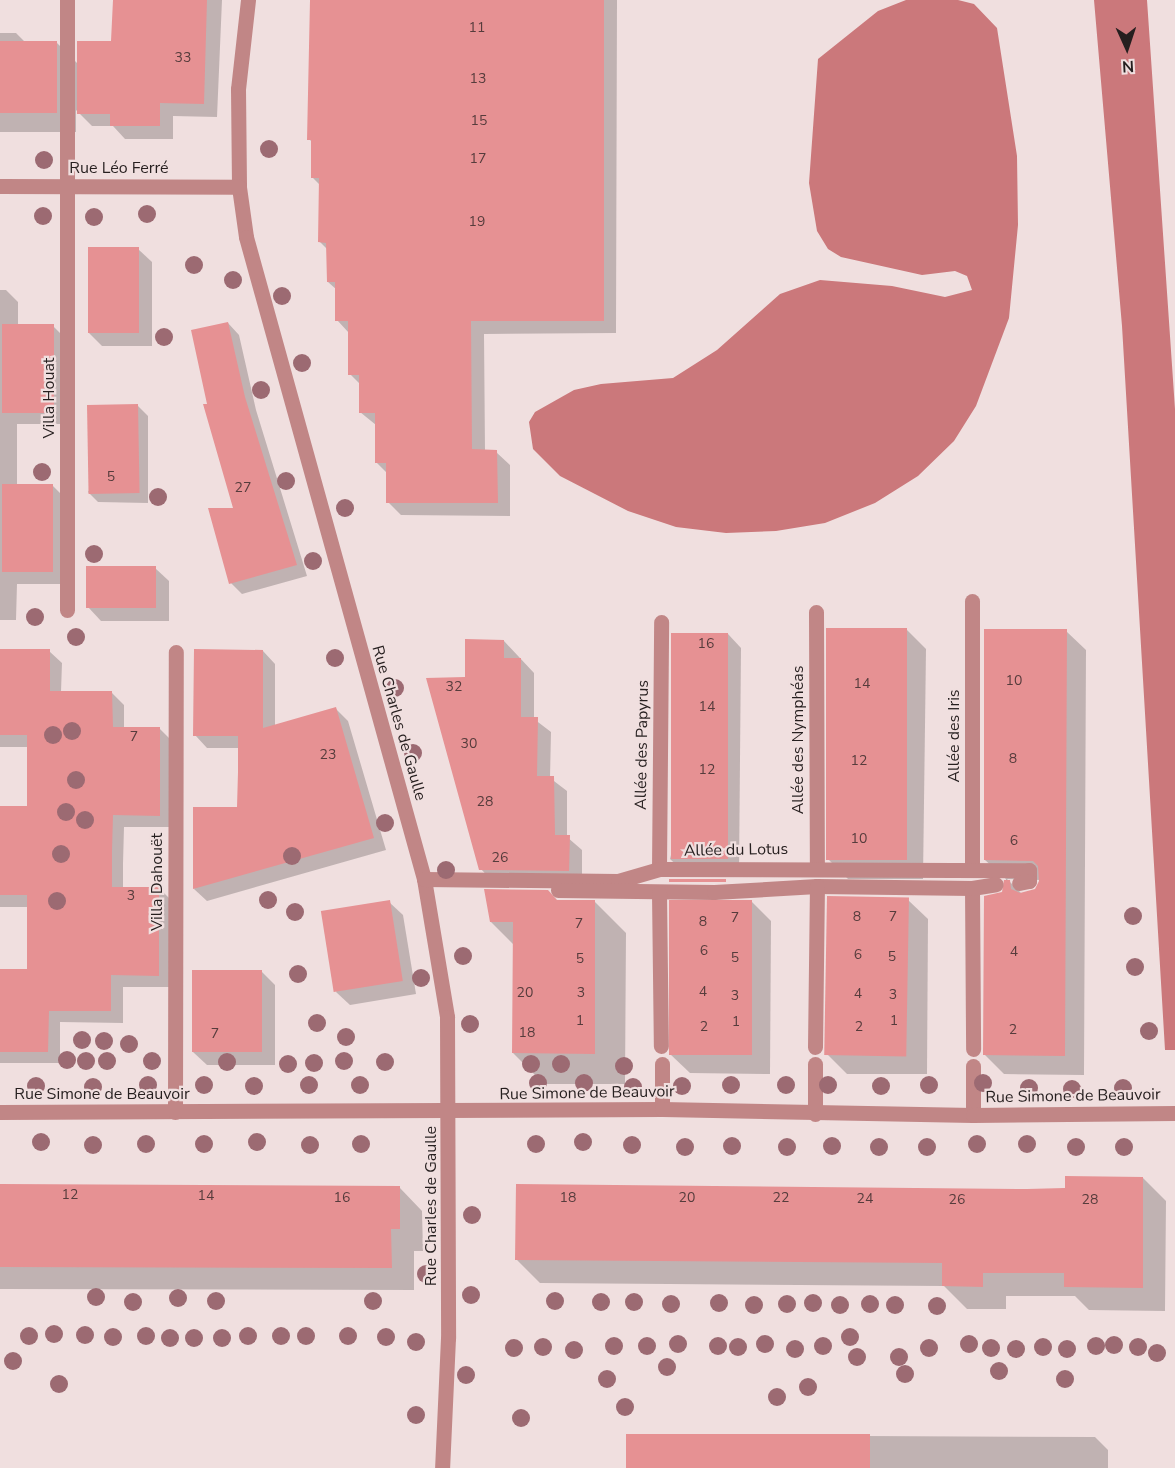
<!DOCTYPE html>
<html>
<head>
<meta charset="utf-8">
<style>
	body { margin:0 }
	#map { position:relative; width:1175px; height:1468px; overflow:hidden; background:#f0dfdf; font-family:"Nunito Sans",sans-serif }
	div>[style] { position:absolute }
	.water>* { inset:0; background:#cb787b }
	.shadow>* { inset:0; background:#0003 }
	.building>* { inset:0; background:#e69193; transform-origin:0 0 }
	.minor>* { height:15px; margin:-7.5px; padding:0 7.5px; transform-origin:7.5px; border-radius:7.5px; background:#c18686 }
	.trees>* { width:18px; height:18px; margin:-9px; border-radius:50%; background:#9c6a72 }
	span { translate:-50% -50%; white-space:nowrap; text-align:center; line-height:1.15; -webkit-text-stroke:4.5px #f0dfdf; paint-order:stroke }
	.number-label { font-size:14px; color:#563c3c }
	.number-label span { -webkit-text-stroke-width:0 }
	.street-label { font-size:16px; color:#261f1f }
	.north { position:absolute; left:1097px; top:18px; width:60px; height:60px; -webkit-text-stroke:4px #f0dfdf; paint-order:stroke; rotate:177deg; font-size:16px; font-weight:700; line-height:24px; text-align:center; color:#261f1f }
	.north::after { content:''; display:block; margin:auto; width:21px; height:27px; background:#261f1f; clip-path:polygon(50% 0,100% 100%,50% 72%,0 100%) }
</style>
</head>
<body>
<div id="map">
	<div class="water">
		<div style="clip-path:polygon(906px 0,958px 0,974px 4px,997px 28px,1017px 156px,1018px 225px,1009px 318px,976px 406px,954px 441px,918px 476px,875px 503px,825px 523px,776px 531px,726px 533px,676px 527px,628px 511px,560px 476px,533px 449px,529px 422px,535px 412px,574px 390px,601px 384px,673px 378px,717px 350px,780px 294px,820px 280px,892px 286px,945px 297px,972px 290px,967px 276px,955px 271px,922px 275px,841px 257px,828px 249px,817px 231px,809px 183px,818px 59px,878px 11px)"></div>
		<div style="clip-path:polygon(1094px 0,1147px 0,1175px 409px,1175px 1050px,1165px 1050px,1122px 326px)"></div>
	</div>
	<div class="shadow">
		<div style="clip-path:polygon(115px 0,222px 0,217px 117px,173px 116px,173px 139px,125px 139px,113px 126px,92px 126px,76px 110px,76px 132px,0 132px,0 33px,16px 33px,25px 42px,57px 43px,78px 64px,112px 43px)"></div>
		<div style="clip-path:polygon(314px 0,617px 0,616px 333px,484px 334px,485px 451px,496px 452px,510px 465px,510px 516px,401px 515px,388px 502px,388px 474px,376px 462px,376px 425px,360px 412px,360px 384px,350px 374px,349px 333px,337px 320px,337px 290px,328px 282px,328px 250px,320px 242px,320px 185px,313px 178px,313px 143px,309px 139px)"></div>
		<div style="clip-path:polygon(138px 249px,152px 262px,152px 346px,102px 346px,88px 332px)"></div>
		<div style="clip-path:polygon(0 290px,6px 290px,18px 302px,18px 326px,53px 326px,65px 338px,65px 424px,17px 424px,17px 485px,52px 485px,64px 497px,64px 584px,17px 584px,16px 620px,0 620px)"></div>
		<div style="clip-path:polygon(228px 323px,239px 335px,256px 410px,307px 576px,242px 594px,231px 583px,235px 510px,209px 405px)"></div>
		<div style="clip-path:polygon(138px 406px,148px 416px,148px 503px,98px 502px,88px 492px)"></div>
		<div style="clip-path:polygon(155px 568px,169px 581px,169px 621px,101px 621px,88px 607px)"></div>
		<div style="clip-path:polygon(906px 629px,926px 649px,923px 879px,848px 879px,828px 859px)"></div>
		<div style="clip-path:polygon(evenodd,1066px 631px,1086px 650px,1084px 1075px,1004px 1074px,984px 1054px,1006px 879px,985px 860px,1066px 631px,1007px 879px,1041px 880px,1036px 890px,1022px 894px,1007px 879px)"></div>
		<div style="clip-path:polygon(728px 634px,741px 648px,739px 872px,684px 872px,670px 859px)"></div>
		<div style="clip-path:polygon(504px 641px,534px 673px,534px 719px,551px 732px,550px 778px,567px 791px,567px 837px,582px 850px,582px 884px,494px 883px,481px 869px,467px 679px)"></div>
		<div style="clip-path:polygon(0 651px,49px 651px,62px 663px,61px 692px,112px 693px,124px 705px,124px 728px,159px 728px,171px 740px,171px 827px,124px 827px,123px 864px,123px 888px,159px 888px,171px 900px,170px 987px,123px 987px,123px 1023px,60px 1022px,60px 1063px,0 1063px,0 971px,28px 971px,28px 907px,0 907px,0 808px,28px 807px,29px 747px,0 747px)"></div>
		<div style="clip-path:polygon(263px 651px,275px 664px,275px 726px,336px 709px,348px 721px,386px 850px,207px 901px,194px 889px,239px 808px,239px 748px,207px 748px,195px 735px)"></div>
		<div style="clip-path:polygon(908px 900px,928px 919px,927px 1074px,847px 1074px,827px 1054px)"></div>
		<div style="clip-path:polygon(557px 901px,595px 902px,626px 933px,625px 1084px,544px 1084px,513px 1053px,514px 945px,491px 922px)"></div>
		<div style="clip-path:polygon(751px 901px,771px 921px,770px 1074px,690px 1073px,670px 1054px)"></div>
		<div style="clip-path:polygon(389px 902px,403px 915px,416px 994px,350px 1005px,336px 992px)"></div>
		<div style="clip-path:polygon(262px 972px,275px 985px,275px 1065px,207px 1065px,193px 1052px)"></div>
		<div style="clip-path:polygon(1143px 1178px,1166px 1201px,1165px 1311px,1089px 1310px,1075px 1296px,1006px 1296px,1006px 1309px,967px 1309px,944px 1286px,540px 1283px,517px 1260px)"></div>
		<div style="clip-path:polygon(0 1186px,400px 1188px,422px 1211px,423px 1251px,414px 1251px,414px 1290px,0 1289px)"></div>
		<div style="clip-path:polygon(627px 1435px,1095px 1437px,1108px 1450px,1108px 1468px,627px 1468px)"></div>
	</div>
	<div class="building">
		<div style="clip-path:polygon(113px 0,207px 0,204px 104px,160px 103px,160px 126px,110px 126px,110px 114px,77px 114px,77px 41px,111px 41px)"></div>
		<div style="clip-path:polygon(310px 0,604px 0,604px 321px,471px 321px,472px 449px,497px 450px,498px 503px,386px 503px,386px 463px,375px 463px,375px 413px,359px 413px,359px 375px,348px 375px,348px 321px,335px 321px,335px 282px,327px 282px,326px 243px,318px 242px,319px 178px,311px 178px,311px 140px,307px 140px)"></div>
		<div style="left:0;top:41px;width:57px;height:72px"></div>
		<div style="left:88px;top:247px;width:51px;height:86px"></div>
		<div style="clip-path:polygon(228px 322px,245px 397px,297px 565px,229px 584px,208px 508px,233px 508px,203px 404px,207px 404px,191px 330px)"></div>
		<div style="left:2px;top:324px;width:52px;height:89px"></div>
		<div style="left:138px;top:404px;width:89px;height:51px;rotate:89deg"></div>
		<div style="left:2px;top:484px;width:51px;height:88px"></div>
		<div style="left:86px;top:566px;width:70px;height:42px"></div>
		<div style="left:826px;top:628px;width:81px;height:232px"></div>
		<div style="clip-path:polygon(984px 629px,1067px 629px,1065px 1056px,983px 1055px,984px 896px,1002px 892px,1004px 880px,1010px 880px,1011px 889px,1020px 893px,1035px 889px,1039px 881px,1038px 866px,1033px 861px,984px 860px)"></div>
		<div style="left:671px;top:633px;width:57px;height:226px"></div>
		<div style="clip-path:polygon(465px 639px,504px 640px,504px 658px,521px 658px,521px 717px,538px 717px,537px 776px,554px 776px,555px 835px,570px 835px,569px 871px,479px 870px,426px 678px,465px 677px)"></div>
		<div style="clip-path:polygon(0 649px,50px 649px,50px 691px,112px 691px,113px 727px,160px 727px,160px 816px,113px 815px,112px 851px,112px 887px,159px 887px,159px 976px,111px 975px,111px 1011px,49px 1011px,48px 1052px,0 1052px,0 969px,27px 969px,27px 895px,0 895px,0 806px,27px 806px,27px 735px,0 735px)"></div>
		<div style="clip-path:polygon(194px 649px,263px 650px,263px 728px,336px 707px,374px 838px,193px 889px,193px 807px,237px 807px,238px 772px,238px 736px,193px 736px)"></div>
		<div style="left:669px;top:879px;width:57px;height:3px"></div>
		<div style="clip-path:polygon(484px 889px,548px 890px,557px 900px,595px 900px,595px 1054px,512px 1053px,513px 922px,490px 922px)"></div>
		<div style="left:827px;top:896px;width:82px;height:159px;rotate:1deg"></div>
		<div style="left:390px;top:900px;width:82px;height:70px;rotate:81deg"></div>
		<div style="left:752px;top:900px;width:155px;height:83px;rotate:90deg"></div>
		<div style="left:192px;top:970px;width:70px;height:82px"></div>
		<div style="clip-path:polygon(1065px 1176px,1143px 1177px,1143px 1288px,1064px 1287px,1064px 1273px,983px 1273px,983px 1287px,942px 1286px,942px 1263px,515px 1260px,516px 1184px,1027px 1189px,1065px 1188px)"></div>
		<div style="clip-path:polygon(0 1184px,400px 1186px,400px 1229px,391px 1229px,392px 1268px,0 1267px)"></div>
		<div style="left:626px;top:1434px;width:244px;height:34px"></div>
	</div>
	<div class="minor">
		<div style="left:248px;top:0;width:90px;rotate:96.4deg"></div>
		<div style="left:238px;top:89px;width:98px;rotate:89.4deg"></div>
		<div style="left:239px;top:187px;width:50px;rotate:82deg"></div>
		<div style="left:246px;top:237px;width:666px;rotate:74.5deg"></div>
		<div style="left:424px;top:879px;width:140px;rotate:80.5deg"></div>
		<div style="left:447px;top:1017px;width:321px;rotate:89.8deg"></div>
		<div style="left:448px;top:1338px;width:130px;rotate:92.6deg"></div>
		<div style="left:0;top:186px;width:239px;rotate:0.2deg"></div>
		<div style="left:972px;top:601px;width:269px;rotate:90deg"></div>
		<div style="left:67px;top:610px;width:610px;rotate:-90deg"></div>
		<div style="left:816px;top:612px;width:255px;rotate:89.8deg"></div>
		<div style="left:659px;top:869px;width:247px;rotate:-89.5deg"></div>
		<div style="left:424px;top:879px;width:194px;rotate:0.6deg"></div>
		<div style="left:618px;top:881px;width:43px;rotate:-16.3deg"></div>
		<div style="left:659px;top:869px;width:370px;rotate:0.2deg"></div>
		<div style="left:1029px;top:870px;width:11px;rotate:90deg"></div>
		<div style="left:1029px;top:881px;width:10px;rotate:169deg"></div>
		<div style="left:972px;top:888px;width:161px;rotate:89.6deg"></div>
		<div style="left:558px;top:890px;width:156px;rotate:0.7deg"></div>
		<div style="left:714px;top:892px;width:103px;rotate:-3.3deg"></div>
		<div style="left:817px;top:886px;width:155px;rotate:0.7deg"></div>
		<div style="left:972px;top:888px;width:24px;rotate:-9deg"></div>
		<div style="left:659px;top:893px;width:153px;rotate:89.3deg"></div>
		<div style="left:815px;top:1047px;width:161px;rotate:-89.3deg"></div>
		<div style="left:662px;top:1064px;width:45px;rotate:90deg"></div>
		<div style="left:973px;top:1066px;width:49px;rotate:90deg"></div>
		<div style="left:0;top:1112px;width:662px;rotate:-0.26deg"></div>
		<div style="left:662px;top:1109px;width:311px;rotate:1.1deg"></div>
		<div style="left:973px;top:1115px;width:202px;rotate:-0.6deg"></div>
		<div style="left:175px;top:1112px;width:460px;rotate:-89.9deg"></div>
		<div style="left:815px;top:1114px;width:50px;rotate:-90deg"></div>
	</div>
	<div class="trees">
		<div style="left:269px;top:149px"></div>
		<div style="left:44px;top:160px"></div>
		<div style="left:147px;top:214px"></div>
		<div style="left:43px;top:216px"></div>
		<div style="left:94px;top:217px"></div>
		<div style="left:194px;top:265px"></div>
		<div style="left:233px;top:280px"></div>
		<div style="left:282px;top:296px"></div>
		<div style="left:164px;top:337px"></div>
		<div style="left:302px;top:363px"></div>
		<div style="left:261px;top:390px"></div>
		<div style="left:42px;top:472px"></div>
		<div style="left:286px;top:481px"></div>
		<div style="left:158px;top:497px"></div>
		<div style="left:345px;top:508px"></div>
		<div style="left:94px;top:554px"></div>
		<div style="left:313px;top:561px"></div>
		<div style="left:35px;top:617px"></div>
		<div style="left:76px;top:637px"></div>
		<div style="left:335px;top:658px"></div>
		<div style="left:395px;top:688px"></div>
		<div style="left:72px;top:731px"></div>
		<div style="left:53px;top:735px"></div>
		<div style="left:413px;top:753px"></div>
		<div style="left:76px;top:780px"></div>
		<div style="left:66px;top:812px"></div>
		<div style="left:85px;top:820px"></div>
		<div style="left:385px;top:823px"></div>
		<div style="left:61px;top:854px"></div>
		<div style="left:292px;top:856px"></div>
		<div style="left:446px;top:870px"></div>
		<div style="left:268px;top:900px"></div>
		<div style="left:57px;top:901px"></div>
		<div style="left:295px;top:912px"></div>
		<div style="left:1133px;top:916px"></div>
		<div style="left:463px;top:956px"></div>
		<div style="left:1135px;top:967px"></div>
		<div style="left:298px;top:974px"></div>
		<div style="left:421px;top:978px"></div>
		<div style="left:317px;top:1023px"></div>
		<div style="left:470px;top:1024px"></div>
		<div style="left:1149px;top:1031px"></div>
		<div style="left:346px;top:1037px"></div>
		<div style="left:82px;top:1040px"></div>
		<div style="left:104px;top:1041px"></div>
		<div style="left:129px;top:1044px"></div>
		<div style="left:67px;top:1060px"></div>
		<div style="left:86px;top:1061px"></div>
		<div style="left:107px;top:1061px"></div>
		<div style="left:152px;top:1061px"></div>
		<div style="left:344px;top:1061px"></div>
		<div style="left:227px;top:1062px"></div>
		<div style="left:385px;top:1062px"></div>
		<div style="left:314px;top:1063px"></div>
		<div style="left:288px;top:1064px"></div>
		<div style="left:531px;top:1064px"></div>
		<div style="left:561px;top:1064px"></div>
		<div style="left:624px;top:1066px"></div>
		<div style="left:538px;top:1083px"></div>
		<div style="left:584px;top:1083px"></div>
		<div style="left:983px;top:1083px"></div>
		<div style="left:148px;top:1085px"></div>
		<div style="left:204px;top:1085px"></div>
		<div style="left:309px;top:1085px"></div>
		<div style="left:360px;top:1085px"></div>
		<div style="left:731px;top:1085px"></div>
		<div style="left:786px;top:1085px"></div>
		<div style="left:828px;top:1085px"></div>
		<div style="left:929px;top:1085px"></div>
		<div style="left:36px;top:1086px"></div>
		<div style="left:254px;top:1086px"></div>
		<div style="left:682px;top:1086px"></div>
		<div style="left:881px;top:1086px"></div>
		<div style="left:93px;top:1087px"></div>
		<div style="left:633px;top:1087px"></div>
		<div style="left:1029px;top:1088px"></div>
		<div style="left:1123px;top:1088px"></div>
		<div style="left:1072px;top:1089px"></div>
		<div style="left:41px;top:1142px"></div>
		<div style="left:257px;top:1142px"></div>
		<div style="left:583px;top:1142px"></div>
		<div style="left:146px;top:1144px"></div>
		<div style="left:204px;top:1144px"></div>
		<div style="left:361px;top:1144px"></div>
		<div style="left:536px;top:1144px"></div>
		<div style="left:977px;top:1144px"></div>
		<div style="left:1027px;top:1144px"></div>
		<div style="left:93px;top:1145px"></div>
		<div style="left:310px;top:1145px"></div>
		<div style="left:632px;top:1145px"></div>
		<div style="left:732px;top:1146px"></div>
		<div style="left:832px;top:1146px"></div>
		<div style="left:685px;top:1147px"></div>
		<div style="left:787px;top:1147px"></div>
		<div style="left:879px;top:1147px"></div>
		<div style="left:927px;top:1147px"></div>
		<div style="left:1076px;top:1147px"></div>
		<div style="left:1124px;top:1147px"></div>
		<div style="left:472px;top:1215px"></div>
		<div style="left:426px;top:1274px"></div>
		<div style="left:471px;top:1295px"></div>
		<div style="left:96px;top:1297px"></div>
		<div style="left:178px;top:1298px"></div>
		<div style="left:216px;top:1301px"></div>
		<div style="left:373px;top:1301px"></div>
		<div style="left:555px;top:1301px"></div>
		<div style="left:133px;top:1302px"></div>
		<div style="left:601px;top:1302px"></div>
		<div style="left:634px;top:1302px"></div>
		<div style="left:719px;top:1303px"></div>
		<div style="left:813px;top:1303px"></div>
		<div style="left:671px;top:1304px"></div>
		<div style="left:787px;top:1304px"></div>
		<div style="left:870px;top:1304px"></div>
		<div style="left:754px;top:1305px"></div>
		<div style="left:840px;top:1305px"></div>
		<div style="left:895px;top:1305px"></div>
		<div style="left:937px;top:1306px"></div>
		<div style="left:54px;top:1334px"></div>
		<div style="left:85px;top:1335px"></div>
		<div style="left:29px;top:1336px"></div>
		<div style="left:146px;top:1336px"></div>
		<div style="left:248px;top:1336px"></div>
		<div style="left:281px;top:1336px"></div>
		<div style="left:306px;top:1336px"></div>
		<div style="left:348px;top:1336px"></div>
		<div style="left:113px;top:1337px"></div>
		<div style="left:386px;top:1337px"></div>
		<div style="left:850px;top:1337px"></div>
		<div style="left:170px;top:1338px"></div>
		<div style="left:194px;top:1338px"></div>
		<div style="left:222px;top:1338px"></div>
		<div style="left:416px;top:1342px"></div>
		<div style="left:678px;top:1344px"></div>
		<div style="left:765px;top:1344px"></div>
		<div style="left:969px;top:1344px"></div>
		<div style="left:1114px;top:1345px"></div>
		<div style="left:614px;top:1346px"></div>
		<div style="left:647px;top:1346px"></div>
		<div style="left:718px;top:1346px"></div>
		<div style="left:823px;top:1346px"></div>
		<div style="left:1096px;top:1346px"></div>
		<div style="left:543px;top:1347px"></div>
		<div style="left:738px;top:1347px"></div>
		<div style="left:1043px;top:1347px"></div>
		<div style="left:1138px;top:1347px"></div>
		<div style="left:514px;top:1348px"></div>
		<div style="left:929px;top:1348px"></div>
		<div style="left:991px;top:1348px"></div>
		<div style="left:795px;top:1349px"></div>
		<div style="left:1016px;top:1349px"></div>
		<div style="left:1067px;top:1349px"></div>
		<div style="left:574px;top:1350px"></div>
		<div style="left:1157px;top:1353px"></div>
		<div style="left:857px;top:1357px"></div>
		<div style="left:899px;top:1357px"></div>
		<div style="left:13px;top:1361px"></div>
		<div style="left:667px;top:1367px"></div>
		<div style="left:999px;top:1371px"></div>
		<div style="left:905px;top:1374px"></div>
		<div style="left:466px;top:1375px"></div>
		<div style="left:607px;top:1379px"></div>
		<div style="left:1065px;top:1379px"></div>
		<div style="left:59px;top:1384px"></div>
		<div style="left:808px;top:1387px"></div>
		<div style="left:777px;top:1397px"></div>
		<div style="left:625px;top:1407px"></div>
		<div style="left:416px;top:1415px"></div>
		<div style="left:521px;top:1418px"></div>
	</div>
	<div class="number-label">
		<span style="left:477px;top:28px">11</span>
		<span style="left:183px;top:58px">33</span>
		<span style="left:478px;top:79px">13</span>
		<span style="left:479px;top:121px">15</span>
		<span style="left:478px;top:159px">17</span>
		<span style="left:477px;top:222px">19</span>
		<span style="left:111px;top:477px">5</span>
		<span style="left:243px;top:488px">27</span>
		<span style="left:706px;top:644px">16</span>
		<span style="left:1014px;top:681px">10</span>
		<span style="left:862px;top:684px">14</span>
		<span style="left:454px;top:687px">32</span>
		<span style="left:707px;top:707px">14</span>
		<span style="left:134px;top:737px">7</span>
		<span style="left:469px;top:744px">30</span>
		<span style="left:328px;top:755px">23</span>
		<span style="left:1013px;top:759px">8</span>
		<span style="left:859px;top:761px">12</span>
		<span style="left:707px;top:770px">12</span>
		<span style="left:485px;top:802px">28</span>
		<span style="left:859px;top:839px">10</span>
		<span style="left:1014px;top:841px">6</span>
		<span style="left:500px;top:858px">26</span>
		<span style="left:131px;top:896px">3</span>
		<span style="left:857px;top:917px">8</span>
		<span style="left:893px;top:917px">7</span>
		<span style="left:735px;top:918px">7</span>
		<span style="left:703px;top:922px">8</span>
		<span style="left:579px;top:924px">7</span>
		<span style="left:704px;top:951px">6</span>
		<span style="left:1014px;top:952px">4</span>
		<span style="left:858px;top:955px">6</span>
		<span style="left:892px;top:957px">5</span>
		<span style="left:735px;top:958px">5</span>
		<span style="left:580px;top:959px">5</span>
		<span style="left:703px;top:992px">4</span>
		<span style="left:525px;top:993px">20</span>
		<span style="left:581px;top:993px">3</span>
		<span style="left:858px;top:994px">4</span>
		<span style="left:893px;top:995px">3</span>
		<span style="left:735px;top:996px">3</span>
		<span style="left:580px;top:1021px">1</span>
		<span style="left:894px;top:1021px">1</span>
		<span style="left:736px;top:1022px">1</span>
		<span style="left:704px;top:1027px">2</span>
		<span style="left:859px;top:1027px">2</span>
		<span style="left:1013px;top:1030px">2</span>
		<span style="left:527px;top:1033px">18</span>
		<span style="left:215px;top:1034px">7</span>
		<span style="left:70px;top:1195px">12</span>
		<span style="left:206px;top:1196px">14</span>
		<span style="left:342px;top:1198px">16</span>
		<span style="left:568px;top:1198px">18</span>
		<span style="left:687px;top:1198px">20</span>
		<span style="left:781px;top:1198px">22</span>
		<span style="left:865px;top:1199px">24</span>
		<span style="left:957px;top:1200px">26</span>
		<span style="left:1090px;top:1200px">28</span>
	</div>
	<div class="street-label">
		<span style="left:119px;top:168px">Rue Léo Ferré</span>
		<span style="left:49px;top:398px;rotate:-90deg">Villa Houat</span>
		<span style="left:399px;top:723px;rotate:74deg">Rue Charles de Gaulle</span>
		<span style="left:954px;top:736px;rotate:-90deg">Allée des Iris</span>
		<span style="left:798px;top:740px;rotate:-90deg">Allée des Nymphéas</span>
		<span style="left:642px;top:745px;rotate:-89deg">Allée des Papyrus</span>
		<span style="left:736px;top:850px;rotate:-1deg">Allée du Lotus</span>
		<span style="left:157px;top:882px;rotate:-90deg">Villa Dahouët</span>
		<span style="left:587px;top:1093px;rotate:-1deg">Rue Simone de Beauvoir</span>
		<span style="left:102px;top:1094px">Rue Simone de Beauvoir</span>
		<span style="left:1073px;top:1096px;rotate:-1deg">Rue Simone de Beauvoir</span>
		<span style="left:431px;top:1206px;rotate:-90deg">Rue Charles de Gaulle</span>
	</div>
	<div class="north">N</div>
</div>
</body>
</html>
